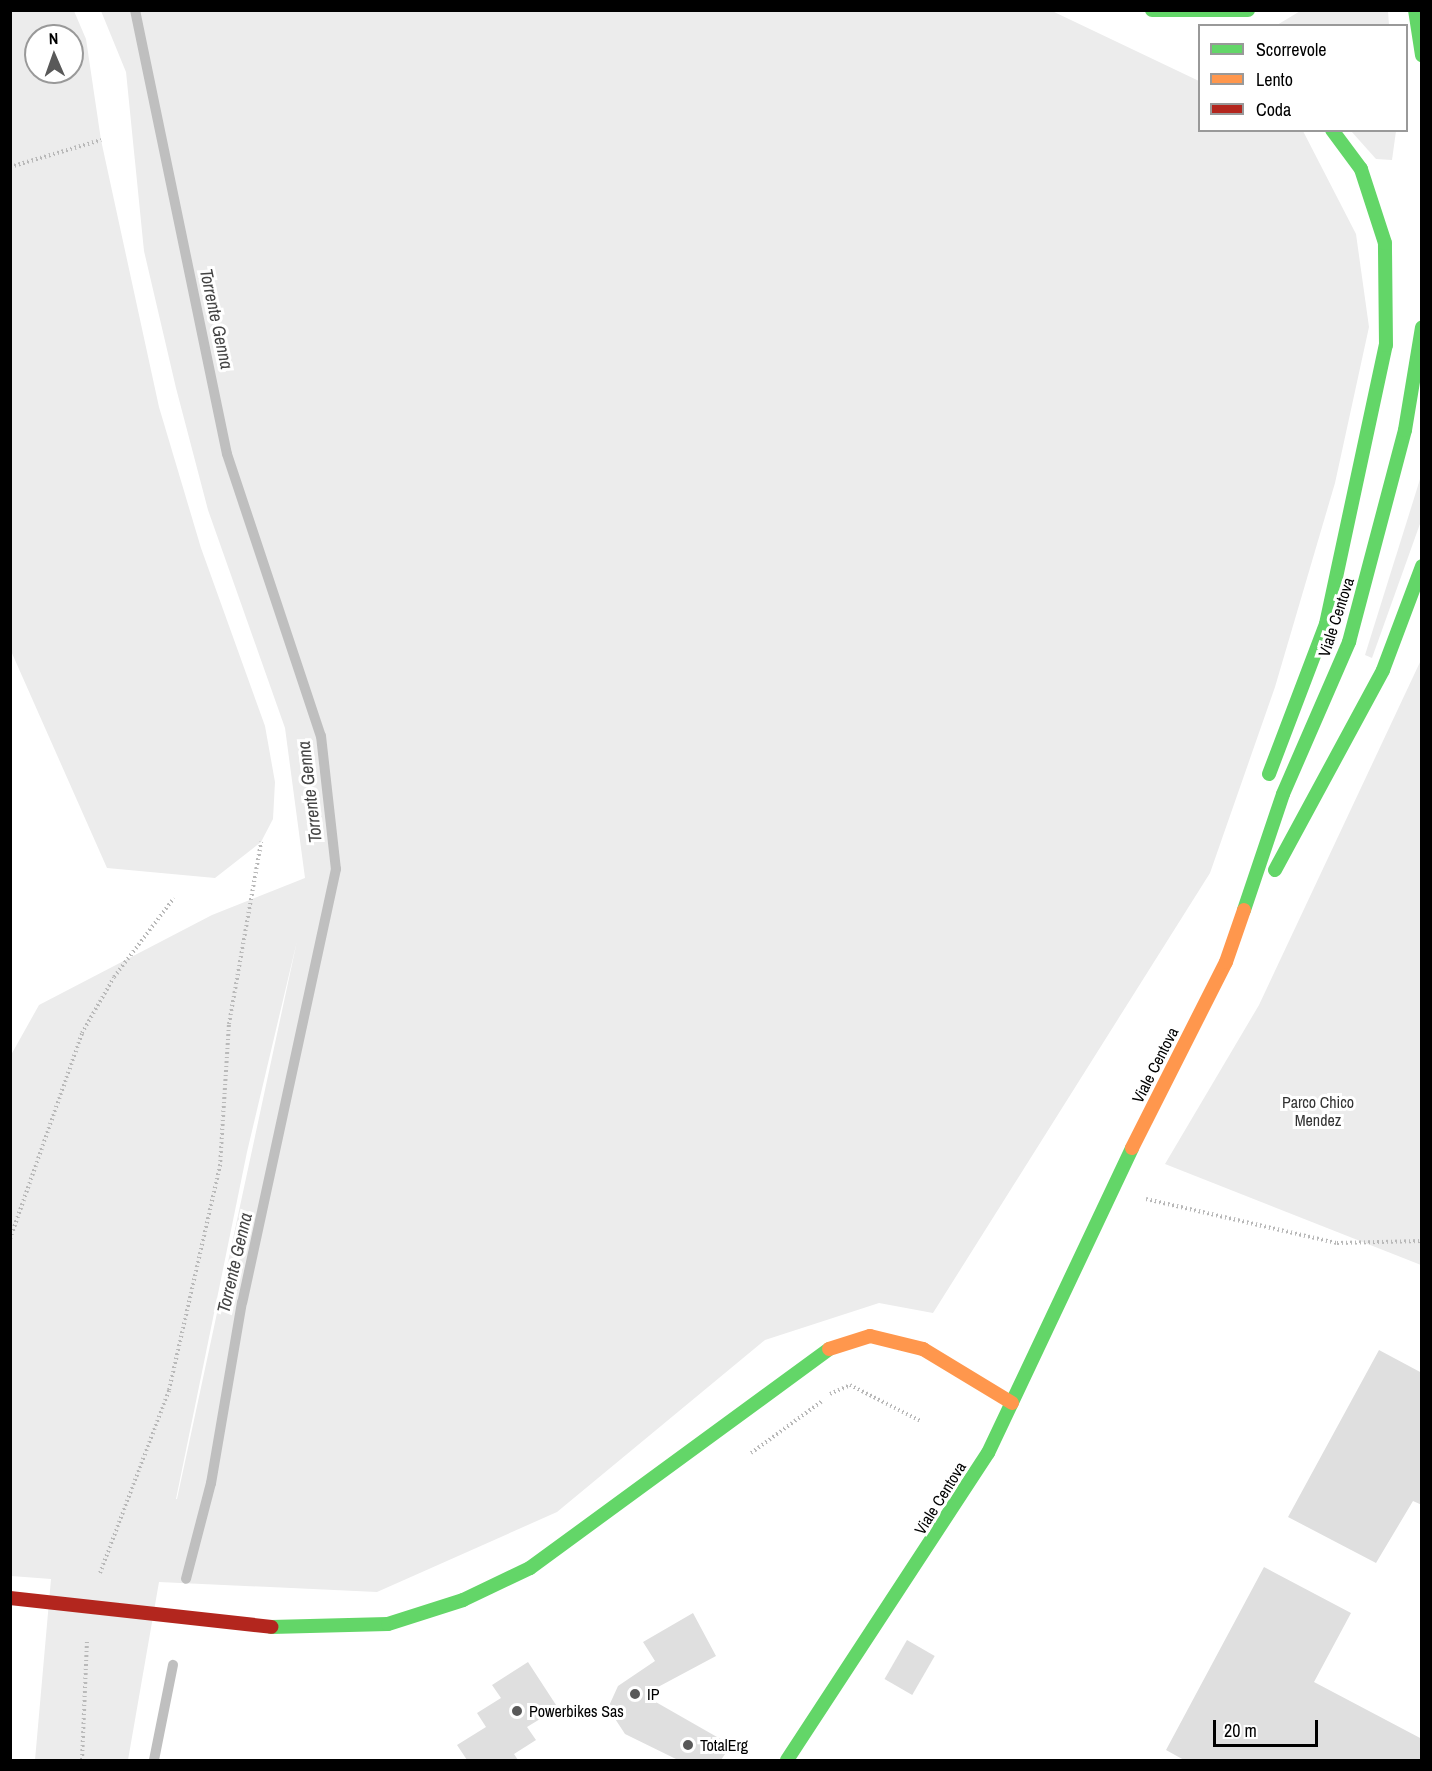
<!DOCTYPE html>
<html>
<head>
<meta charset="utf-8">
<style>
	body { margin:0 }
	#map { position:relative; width:1432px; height:1771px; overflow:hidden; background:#fff; font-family:"Archivo Narrow",sans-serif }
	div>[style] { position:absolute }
	.green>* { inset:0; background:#ececec }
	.stream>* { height:10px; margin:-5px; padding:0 5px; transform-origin:5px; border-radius:5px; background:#bfbfbf }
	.building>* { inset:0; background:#dfdfdf; transform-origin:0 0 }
	.path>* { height:4px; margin-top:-2px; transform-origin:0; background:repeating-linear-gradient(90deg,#b9b9b9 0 1.5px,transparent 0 4.5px) }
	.fast>* { height:14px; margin:-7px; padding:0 7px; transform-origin:7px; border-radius:7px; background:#63d668 }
	.slow>* { height:14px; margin:-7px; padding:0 7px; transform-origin:7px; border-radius:7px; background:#ff974d }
	.jam>* { height:14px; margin:-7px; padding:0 7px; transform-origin:7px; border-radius:7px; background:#b3261e }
	.dots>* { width:16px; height:16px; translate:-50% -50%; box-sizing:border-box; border:3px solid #fff; border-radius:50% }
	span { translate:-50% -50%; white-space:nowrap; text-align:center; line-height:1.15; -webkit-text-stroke:6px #fff; paint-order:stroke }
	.street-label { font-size:16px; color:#000 }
	.park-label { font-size:16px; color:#333 }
	.poi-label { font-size:16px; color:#000 }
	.left { translate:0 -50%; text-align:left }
	.water-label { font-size:18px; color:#444; font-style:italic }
	.frame { position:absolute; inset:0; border:12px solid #000; pointer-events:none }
	.legend { position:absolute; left:1198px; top:24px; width:210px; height:108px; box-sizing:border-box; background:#fff; border:2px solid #999; margin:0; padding:8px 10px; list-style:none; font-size:18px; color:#000 }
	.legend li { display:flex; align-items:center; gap:12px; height:30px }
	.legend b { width:30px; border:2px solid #999 }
	.north { position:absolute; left:24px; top:24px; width:60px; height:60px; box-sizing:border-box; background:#fff; border:2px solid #999; border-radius:50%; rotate:358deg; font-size:16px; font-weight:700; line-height:24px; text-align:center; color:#000 }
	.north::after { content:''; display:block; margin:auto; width:21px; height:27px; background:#595959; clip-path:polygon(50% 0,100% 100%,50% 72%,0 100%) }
	.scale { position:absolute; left:1213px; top:1720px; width:105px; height:27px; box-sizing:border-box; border:3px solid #000; border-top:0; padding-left:8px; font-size:18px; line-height:21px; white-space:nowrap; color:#000; -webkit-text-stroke:4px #fff; paint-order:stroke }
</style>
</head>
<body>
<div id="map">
	<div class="green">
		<div style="clip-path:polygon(1302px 10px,1388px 11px,1389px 25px,1277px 25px)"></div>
		<div style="clip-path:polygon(evenodd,10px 11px,74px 11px,86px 39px,101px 140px,159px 407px,201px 548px,265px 726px,275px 782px,273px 819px,261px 842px,215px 878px,107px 868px,11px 651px,10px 11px,36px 36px,72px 36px,72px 72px,36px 72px,36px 36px)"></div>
		<div style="clip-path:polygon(evenodd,101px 11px,1052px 11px,1199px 81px,1200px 130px,1303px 131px,1356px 234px,1369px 327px,1335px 483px,1275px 687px,1210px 873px,933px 1313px,879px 1303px,765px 1340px,557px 1512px,377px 1592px,159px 1582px,128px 1760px,35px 1760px,51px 1579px,11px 1576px,11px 1055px,39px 1005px,212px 915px,305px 878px,285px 728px,208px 510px,176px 388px,144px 251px,126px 72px,101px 11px,297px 941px,177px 1499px,176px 1499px,247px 1152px,297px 941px)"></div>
		<div style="clip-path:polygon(1351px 131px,1396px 131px,1392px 160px,1376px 159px)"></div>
		<div style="clip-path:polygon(1421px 476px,1421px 521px,1372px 658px,1365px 655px)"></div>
		<div style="clip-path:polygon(1421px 660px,1421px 1265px,1165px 1164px,1259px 1005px)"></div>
	</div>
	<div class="stream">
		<div style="left:135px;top:10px;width:453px;rotate:78.3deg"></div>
		<div style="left:227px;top:454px;width:297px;rotate:71.6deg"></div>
		<div style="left:321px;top:736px;width:134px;rotate:83.6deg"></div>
		<div style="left:336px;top:869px;width:443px;rotate:102.2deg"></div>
		<div style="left:242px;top:1302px;width:184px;rotate:99.7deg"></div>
		<div style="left:211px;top:1483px;width:99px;rotate:104.6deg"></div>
		<div style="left:154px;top:1760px;width:97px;rotate:-78.7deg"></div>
	</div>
	<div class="building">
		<div style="clip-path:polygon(1379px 1350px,1422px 1373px,1422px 1505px,1413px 1501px,1376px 1563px,1288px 1517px)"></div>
		<div style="clip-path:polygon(1264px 1567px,1351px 1613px,1314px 1682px,1422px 1739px,1422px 1760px,1184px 1760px,1166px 1750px)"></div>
		<div style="clip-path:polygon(693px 1613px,716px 1656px,658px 1687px,654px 1701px,731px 1745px,721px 1760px,678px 1760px,625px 1734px,608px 1708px,618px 1686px,655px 1661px,643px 1642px)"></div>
		<div style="left:907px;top:1640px;width:32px;height:45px;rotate:30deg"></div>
		<div style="clip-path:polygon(528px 1662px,558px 1708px,527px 1727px,536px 1740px,514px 1754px,518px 1760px,467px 1760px,457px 1745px,486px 1727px,477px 1713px,501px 1698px,492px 1685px)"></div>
	</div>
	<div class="path">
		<div style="left:10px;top:167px;width:95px;rotate:-16.5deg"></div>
		<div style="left:1146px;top:1199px;width:196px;rotate:13deg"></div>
		<div style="left:1337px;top:1243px;width:85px;rotate:-1.3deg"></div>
		<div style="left:10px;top:1239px;width:218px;rotate:-70.7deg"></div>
		<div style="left:82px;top:1033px;width:64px;rotate:-60.3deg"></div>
		<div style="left:114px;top:977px;width:99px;rotate:-52.8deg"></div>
		<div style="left:830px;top:1394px;width:22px;rotate:-24deg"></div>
		<div style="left:850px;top:1385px;width:80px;rotate:26.9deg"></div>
		<div style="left:751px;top:1453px;width:88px;rotate:-36.2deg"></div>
		<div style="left:100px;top:1573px;width:196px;rotate:-69.3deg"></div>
		<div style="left:169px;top:1390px;width:230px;rotate:-77.2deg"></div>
		<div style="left:220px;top:1166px;width:142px;rotate:-86.4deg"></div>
		<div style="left:229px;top:1024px;width:185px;rotate:-80deg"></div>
		<div style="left:82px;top:1760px;width:119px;rotate:-87.6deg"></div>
	</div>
	<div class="fast">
		<div style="left:1152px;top:10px;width:96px"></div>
		<div style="left:1415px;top:10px;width:46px;rotate:81.2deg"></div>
		<div style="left:1269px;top:774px;width:160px;rotate:-69.2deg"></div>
		<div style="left:1326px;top:624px;width:285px;rotate:-77.9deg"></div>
		<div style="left:1386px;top:345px;width:102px;rotate:-90.6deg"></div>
		<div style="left:1385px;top:243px;width:78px;rotate:-108deg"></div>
		<div style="left:1361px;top:169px;width:49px;rotate:-126.6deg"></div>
		<div style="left:1275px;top:870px;width:227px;rotate:-61.6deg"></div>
		<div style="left:1383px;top:670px;width:111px;rotate:-69.4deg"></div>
		<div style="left:1244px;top:910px;width:122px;rotate:-71.4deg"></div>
		<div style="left:1283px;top:794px;width:166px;rotate:-66.5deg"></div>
		<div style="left:1349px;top:642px;width:219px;rotate:-75.2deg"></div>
		<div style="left:1405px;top:430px;width:104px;rotate:-80.6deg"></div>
		<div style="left:271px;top:1627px;width:117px;rotate:-1.5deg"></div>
		<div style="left:388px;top:1624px;width:79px;rotate:-17.7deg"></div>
		<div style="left:463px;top:1600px;width:74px;rotate:-25.5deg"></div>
		<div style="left:530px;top:1568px;width:371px;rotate:-36.2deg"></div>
		<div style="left:787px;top:1760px;width:367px;rotate:-56.8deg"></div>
		<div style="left:988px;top:1453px;width:337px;rotate:-64.7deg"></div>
	</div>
	<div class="slow">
		<div style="left:1132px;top:1148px;width:208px;rotate:-63.2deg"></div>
		<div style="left:1226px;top:962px;width:55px;rotate:-70.9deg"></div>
		<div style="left:829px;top:1349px;width:43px;rotate:-17.6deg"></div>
		<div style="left:870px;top:1336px;width:55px;rotate:13.8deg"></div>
		<div style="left:923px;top:1349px;width:104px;rotate:31.2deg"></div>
	</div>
	<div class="jam">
		<div style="left:10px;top:1598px;width:263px;rotate:6.3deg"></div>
	</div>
	<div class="dots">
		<div style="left:635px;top:1694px;background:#595959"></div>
		<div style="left:517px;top:1711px;background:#595959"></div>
		<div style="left:688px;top:1745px;background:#595959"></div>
	</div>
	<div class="street-label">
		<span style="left:1336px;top:617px;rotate:-72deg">Viale Centova</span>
		<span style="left:1155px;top:1065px;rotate:-63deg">Viale Centova</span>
		<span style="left:940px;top:1498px;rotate:-58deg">Viale Centova</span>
	</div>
	<div class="park-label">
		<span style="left:1318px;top:1111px">Parco Chico<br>Mendez</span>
	</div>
	<div class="poi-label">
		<span class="left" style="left:647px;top:1694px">IP</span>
		<span class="left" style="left:529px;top:1711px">Powerbikes Sas</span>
		<span class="left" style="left:700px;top:1745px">TotalErg</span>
	</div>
	<div class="water-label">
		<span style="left:216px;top:319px;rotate:78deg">Torrente Genna</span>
		<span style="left:310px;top:792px;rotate:-97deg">Torrente Genna</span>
		<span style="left:235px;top:1263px;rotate:-77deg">Torrente Genna</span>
	</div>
	<div class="frame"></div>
	<ul class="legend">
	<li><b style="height:8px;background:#63d668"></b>Scorrevole</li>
	<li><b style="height:8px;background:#ff974d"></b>Lento</li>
	<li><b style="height:8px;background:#b3261e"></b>Coda</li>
	</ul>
	<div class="north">N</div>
	<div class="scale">20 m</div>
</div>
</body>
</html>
